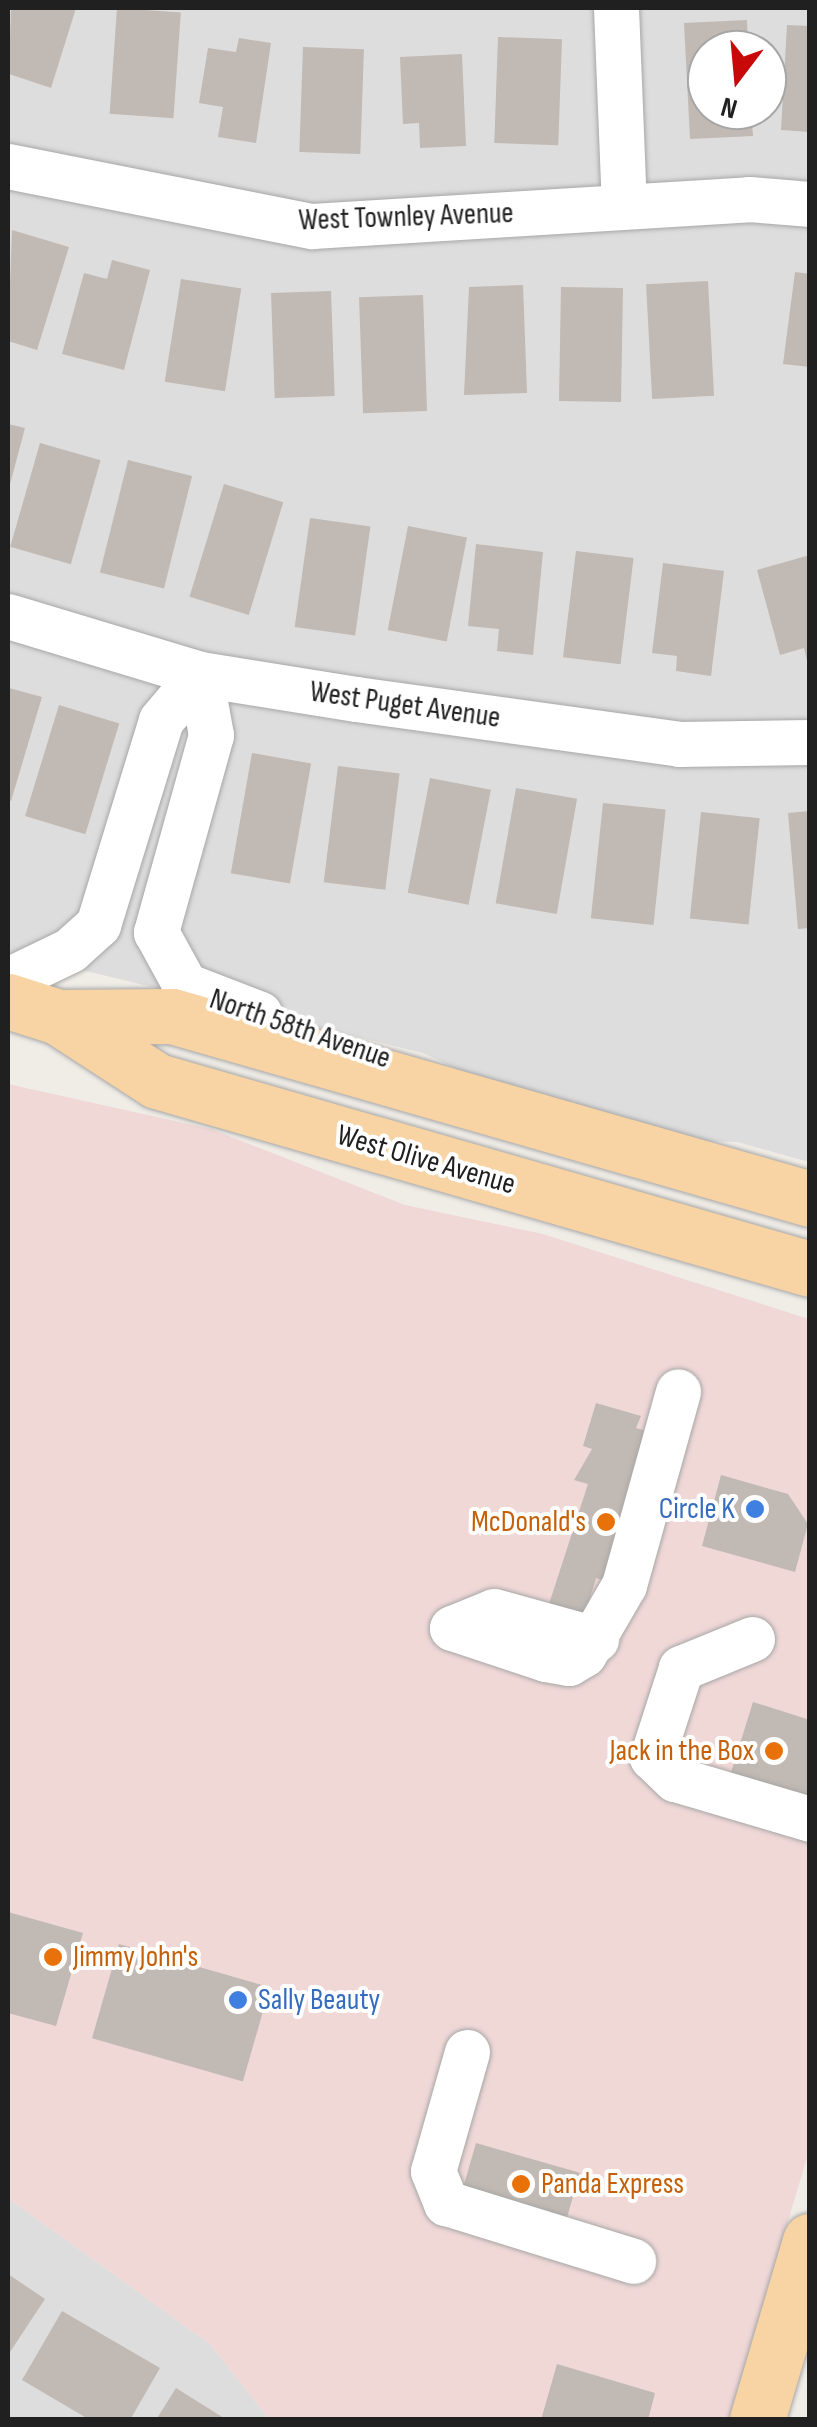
<!DOCTYPE html>
<html>
<head>
<meta charset="utf-8">
<style>
	body { margin:0 }
	#map { position:relative; width:817px; height:2427px; overflow:hidden; background:#f0ede7; font-family:"Sofia Sans Condensed",sans-serif }
	div>[style] { position:absolute }
	.residential>* { inset:0; background:#dedddd }
	.commercial>* { inset:0; background:#f0d8d7 }
	.building>* { inset:0; background:#c1b9b3; transform-origin:0 0 }
	.roads { filter:drop-shadow(0 0 2px #a7a7a7) drop-shadow(0 0 2px #a7a7a7) }
	.minor>* { height:45px; margin:-22.5px; padding:0 22.5px; transform-origin:22.5px; border-radius:22.5px; background:#fff }
	.major>* { height:55px; margin:-27.5px; padding:0 27.5px; transform-origin:27.5px; border-radius:27.5px; background:#f8d4a4 }
	.dots>* { width:28px; height:28px; translate:-50% -50%; box-sizing:border-box; border:5px solid #fff; border-radius:50% }
	span { translate:-50% -50%; white-space:nowrap; text-align:center; line-height:1.15; -webkit-text-stroke:8px #fff; paint-order:stroke }
	.street-label { font-size:30px; color:#202020 }
	.shop-label { font-size:30px; color:#366cbe }
	.right { translate:-100% -50%; text-align:right }
	.left { translate:0 -50%; text-align:left }
	.food-label { font-size:30px; color:#c56008 }
	.frame { position:absolute; inset:0; border:10px solid #202020; pointer-events:none }
	.north { position:absolute; left:687px; top:30px; width:100px; height:100px; box-sizing:border-box; background:#fff; border:2px solid #a6a6a6; border-radius:50%; rotate:196deg; font-size:28px; font-weight:700; line-height:40px; text-align:center; color:#202020 }
	.north::after { content:''; display:block; margin:auto; width:35px; height:45px; background:#c70909; clip-path:polygon(50% 0,100% 100%,50% 72%,0 100%) }
</style>
</head>
<body>
<div id="map">
	<div class="residential">
		<div style="clip-path:polygon(evenodd,8px 8px,809px 8px,809px 1162px,737px 1142px,667px 1140px,527px 1102px,423px 1053px,8px 952px,8px 8px,707px 50px,767px 50px,767px 110px,707px 110px,707px 50px)"></div>
		<div style="clip-path:polygon(8px 2198px,210px 2344px,269px 2419px,8px 2419px)"></div>
	</div>
	<div class="commercial">
		<div style="clip-path:polygon(8px 1084px,211px 1129px,405px 1205px,543px 1234px,809px 1319px,809px 2151px,729px 2419px,269px 2419px,210px 2344px,8px 2198px)"></div>
	</div>
	<div class="building">
		<div style="clip-path:polygon(11px 8px,76px 8px,51px 88px,9px 74px)"></div>
		<div style="left:117px;top:8px;width:64px;height:106px;rotate:4deg"></div>
		<div style="clip-path:polygon(747px 20px,748px 50px,707px 50px,707px 110px,751px 110px,753px 136px,690px 139px,684px 23px)"></div>
		<div style="clip-path:polygon(787px 25px,810px 26px,810px 132px,781px 130px)"></div>
		<div style="left:498px;top:37px;width:64px;height:106px;rotate:2deg"></div>
		<div style="clip-path:polygon(239px 38px,271px 43px,256px 143px,218px 137px,223px 107px,199px 103px,208px 48px,236px 52px)"></div>
		<div style="left:303px;top:47px;width:61px;height:105px;rotate:2deg"></div>
		<div style="clip-path:polygon(462px 54px,466px 146px,420px 148px,419px 123px,403px 124px,400px 57px)"></div>
		<div style="clip-path:polygon(12px 230px,69px 247px,37px 350px,8px 341px)"></div>
		<div style="clip-path:polygon(112px 260px,150px 270px,124px 370px,62px 354px,84px 273px,107px 279px)"></div>
		<div style="clip-path:polygon(795px 272px,810px 274px,810px 367px,783px 364px)"></div>
		<div style="left:181px;top:279px;width:61px;height:104px;rotate:9deg"></div>
		<div style="left:708px;top:281px;width:115px;height:62px;rotate:87deg"></div>
		<div style="clip-path:polygon(523px 285px,527px 393px,464px 395px,469px 287px)"></div>
		<div style="left:561px;top:287px;width:62px;height:114px;rotate:1deg"></div>
		<div style="left:331px;top:291px;width:105px;height:60px;rotate:88deg"></div>
		<div style="left:423px;top:295px;width:116px;height:64px;rotate:88deg"></div>
		<div style="clip-path:polygon(8px 424px,25px 428px,9px 488px,8px 488px)"></div>
		<div style="left:40px;top:443px;width:63px;height:108px;rotate:16deg"></div>
		<div style="left:128px;top:460px;width:66px;height:116px;rotate:14deg"></div>
		<div style="left:224px;top:484px;width:62px;height:118px;rotate:17deg"></div>
		<div style="left:310px;top:518px;width:61px;height:110px;rotate:8deg"></div>
		<div style="left:408px;top:526px;width:60px;height:106px;rotate:11deg"></div>
		<div style="clip-path:polygon(476px 544px,543px 552px,533px 655px,497px 651px,499px 629px,468px 626px)"></div>
		<div style="left:576px;top:551px;width:58px;height:107px;rotate:7deg"></div>
		<div style="clip-path:polygon(810px 555px,810px 665px,808px 665px,804px 648px,780px 655px,757px 570px)"></div>
		<div style="clip-path:polygon(663px 563px,724px 571px,711px 676px,676px 671px,677px 656px,652px 653px)"></div>
		<div style="clip-path:polygon(9px 688px,42px 697px,11px 801px,8px 799px)"></div>
		<div style="left:59px;top:705px;width:63px;height:116px;rotate:17deg"></div>
		<div style="left:252px;top:753px;width:60px;height:122px;rotate:10deg"></div>
		<div style="left:338px;top:766px;width:62px;height:117px;rotate:7deg"></div>
		<div style="left:430px;top:778px;width:62px;height:117px;rotate:11deg"></div>
		<div style="left:516px;top:788px;width:62px;height:117px;rotate:10deg"></div>
		<div style="left:603px;top:803px;width:63px;height:116px;rotate:6deg"></div>
		<div style="clip-path:polygon(810px 811px,810px 928px,798px 929px,788px 813px)"></div>
		<div style="left:701px;top:812px;width:59px;height:107px;rotate:6deg"></div>
		<div style="clip-path:polygon(596px 1403px,641px 1416px,636px 1428px,659px 1435px,617px 1584px,596px 1578px,585px 1615px,549px 1604px,588px 1484px,574px 1480px,592px 1449px,583px 1446px)"></div>
		<div style="clip-path:polygon(721px 1475px,788px 1494px,808px 1524px,795px 1572px,702px 1546px)"></div>
		<div style="clip-path:polygon(753px 1702px,810px 1720px,810px 1808px,728px 1782px)"></div>
		<div style="clip-path:polygon(8px 1912px,83px 1933px,56px 2026px,8px 2013px)"></div>
		<div style="left:119px;top:1944px;width:157px;height:98px;rotate:16deg"></div>
		<div style="left:476px;top:2143px;width:108px;height:55px;rotate:16deg"></div>
		<div style="clip-path:polygon(8px 2274px,45px 2299px,8px 2355px)"></div>
		<div style="clip-path:polygon(62px 2311px,160px 2368px,130px 2420px,90px 2420px,22px 2380px)"></div>
		<div style="clip-path:polygon(557px 2364px,655px 2393px,648px 2420px,541px 2420px)"></div>
		<div style="clip-path:polygon(176px 2388px,227px 2420px,156px 2420px)"></div>
	</div>
	<div class="roads">
		<div class="minor">
			<div style="left:616px;top:8px;width:197px;rotate:87.7deg"></div>
			<div style="left:8px;top:166px;width:310px;rotate:11.2deg"></div>
			<div style="left:312px;top:226px;width:438px;rotate:-3.5deg"></div>
			<div style="left:749px;top:199px;width:61px;rotate:4.7deg"></div>
			<div style="left:8px;top:616px;width:201px;rotate:16.8deg"></div>
			<div style="left:200px;top:674px;width:158px;rotate:9.1deg"></div>
			<div style="left:356px;top:699px;width:326px;rotate:7.9deg"></div>
			<div style="left:679px;top:744px;width:131px;rotate:-0.9deg"></div>
			<div style="left:200px;top:674px;width:62px;rotate:79.8deg"></div>
			<div style="left:211px;top:735px;width:205px;rotate:105.6deg"></div>
			<div style="left:156px;top:932px;width:60px;rotate:61.3deg"></div>
			<div style="left:185px;top:985px;width:80px;rotate:21.1deg"></div>
			<div style="left:8px;top:980px;width:69px;rotate:-25.8deg"></div>
			<div style="left:70px;top:950px;width:38px;rotate:-42deg"></div>
			<div style="left:98px;top:925px;width:214px;rotate:-72.9deg"></div>
			<div style="left:161px;top:720px;width:60px;rotate:-49.7deg"></div>
			<div style="left:452px;top:1628px;width:99px;rotate:18.3deg"></div>
			<div style="left:546px;top:1659px;width:23px;rotate:10deg"></div>
			<div style="left:569px;top:1663px;width:17px;rotate:-31deg"></div>
			<div style="left:584px;top:1654px;width:80px;rotate:-59.9deg"></div>
			<div style="left:624px;top:1585px;width:201px;rotate:-74.4deg"></div>
			<div style="left:452px;top:1628px;width:45px;rotate:-22deg"></div>
			<div style="left:494px;top:1611px;width:106px;rotate:15.4deg"></div>
			<div style="left:752px;top:1639px;width:77px;rotate:157.8deg"></div>
			<div style="left:681px;top:1668px;width:94px;rotate:108deg"></div>
			<div style="left:652px;top:1757px;width:32px;rotate:44deg"></div>
			<div style="left:675px;top:1779px;width:141px;rotate:16.5deg"></div>
			<div style="left:467px;top:2052px;width:124px;rotate:105.9deg"></div>
			<div style="left:433px;top:2171px;width:35px;rotate:68deg"></div>
			<div style="left:446px;top:2203px;width:196px;rotate:17.2deg"></div>
		</div>
		<div class="major">
			<div style="left:8px;top:1001px;width:52px;rotate:17.7deg"></div>
			<div style="left:58px;top:1017px;width:118px;rotate:32.9deg"></div>
			<div style="left:157px;top:1081px;width:680px;rotate:16.06deg"></div>
			<div style="left:58px;top:1017px;width:114px;rotate:-0.5deg"></div>
			<div style="left:172px;top:1016px;width:664px;rotate:16deg"></div>
			<div style="left:757px;top:2420px;width:187px;rotate:-73.5deg"></div>
		</div>
	</div>
	<div class="dots">
		<div style="left:755px;top:1509px;background:#3f7fe0"></div>
		<div style="left:606px;top:1522px;background:#e8710a"></div>
		<div style="left:774px;top:1751px;background:#e8710a"></div>
		<div style="left:53px;top:1957px;background:#e8710a"></div>
		<div style="left:238px;top:2000px;background:#3f7fe0"></div>
		<div style="left:521px;top:2184px;background:#e8710a"></div>
	</div>
	<div class="street-label">
		<span style="left:406px;top:217px;rotate:-2deg">West Townley Avenue</span>
		<span style="left:405px;top:705px;rotate:8deg">West Puget Avenue</span>
		<span style="left:300px;top:1029px;rotate:19deg">North 58th Avenue</span>
		<span style="left:426px;top:1160px;rotate:16deg">West Olive Avenue</span>
	</div>
	<div class="shop-label">
		<span class="right" style="left:735px;top:1509px">Circle K</span>
		<span class="left" style="left:258px;top:2000px">Sally Beauty</span>
	</div>
	<div class="food-label">
		<span class="right" style="left:586px;top:1522px">McDonald's</span>
		<span class="right" style="left:754px;top:1751px">Jack in the Box</span>
		<span class="left" style="left:73px;top:1957px">Jimmy John's</span>
		<span class="left" style="left:541px;top:2184px">Panda Express</span>
	</div>
	<div class="frame"></div>
	<div class="north">N</div>
</div>
</body>
</html>
